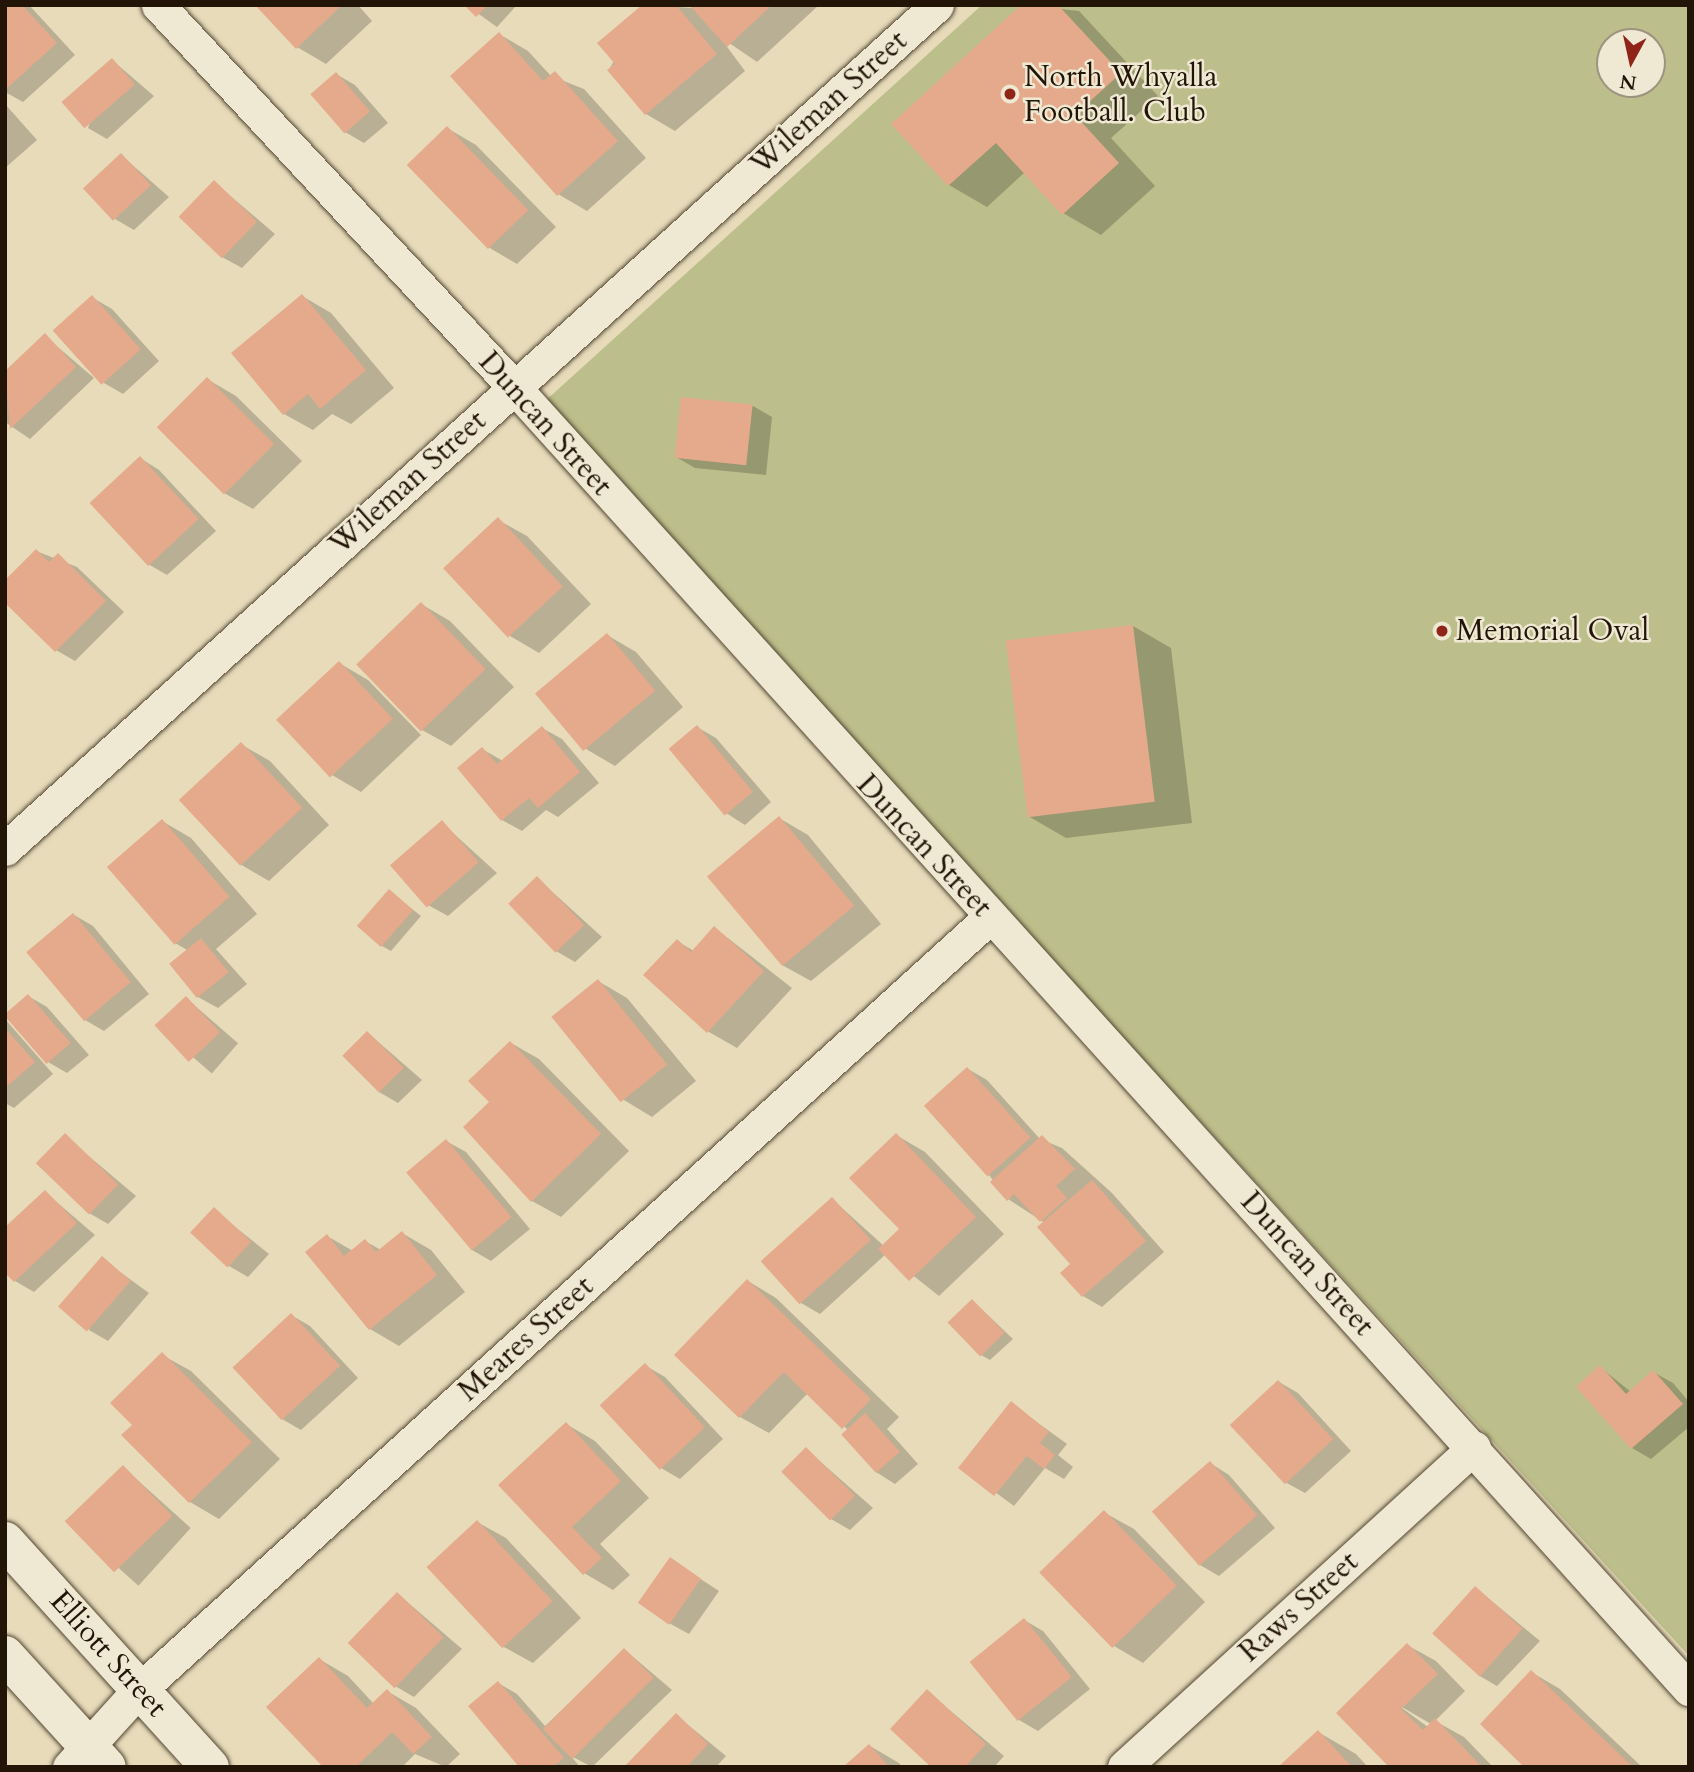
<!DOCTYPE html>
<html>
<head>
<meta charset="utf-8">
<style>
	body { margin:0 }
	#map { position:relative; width:1694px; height:1772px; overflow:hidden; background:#e7dbba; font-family:Cardo,serif }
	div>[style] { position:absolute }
	.green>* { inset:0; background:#bcbe8b }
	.shadow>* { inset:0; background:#0003; transform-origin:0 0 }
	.building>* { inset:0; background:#e5aa8c; transform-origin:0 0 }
	.roads { filter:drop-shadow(0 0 2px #534633) drop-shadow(0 0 2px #534633) }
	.street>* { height:33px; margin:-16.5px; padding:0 16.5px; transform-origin:16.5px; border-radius:16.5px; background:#efe8d2 }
	.secondary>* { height:38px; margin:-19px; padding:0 19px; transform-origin:19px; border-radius:19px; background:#efe8d2 }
	.dots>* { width:19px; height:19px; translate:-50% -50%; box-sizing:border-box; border:4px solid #efe8d2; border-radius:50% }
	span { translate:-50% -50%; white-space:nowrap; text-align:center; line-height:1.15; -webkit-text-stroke:5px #efe8d2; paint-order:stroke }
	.poi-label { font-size:30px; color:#221406 }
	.left { translate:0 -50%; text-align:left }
	.street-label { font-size:30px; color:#221406 }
	.frame { position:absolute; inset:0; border:7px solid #221406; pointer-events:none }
	.north { position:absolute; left:1596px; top:28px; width:70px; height:70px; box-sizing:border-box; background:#efe8d2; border:2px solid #9d9380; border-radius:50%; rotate:188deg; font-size:19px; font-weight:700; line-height:28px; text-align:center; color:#221406 }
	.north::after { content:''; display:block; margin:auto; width:24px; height:32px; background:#8f2418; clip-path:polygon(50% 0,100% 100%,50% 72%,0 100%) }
</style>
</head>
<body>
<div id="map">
	<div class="green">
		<div style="clip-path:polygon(evenodd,982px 5px,1689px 5px,1689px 1656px,543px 403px,982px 5px,1610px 42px,1652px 42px,1652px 84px,1610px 84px,1610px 42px)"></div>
	</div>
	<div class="shadow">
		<div style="clip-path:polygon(5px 5px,29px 5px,75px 55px,23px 102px,5px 92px)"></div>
		<div style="clip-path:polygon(257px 5px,358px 5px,372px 21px,326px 64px,297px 47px)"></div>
		<div style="clip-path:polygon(466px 5px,517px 5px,497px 27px)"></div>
		<div style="clip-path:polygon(644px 5px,693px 8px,819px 5px,757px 62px,719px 36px,745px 71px,675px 131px,646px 114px,609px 70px)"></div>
		<div style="clip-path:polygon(1023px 5px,1079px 11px,1158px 96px,1111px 138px,1155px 186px,1101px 235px,1063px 213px,1025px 172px,987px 207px,949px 185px)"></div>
		<div style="clip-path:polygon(499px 34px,528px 51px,551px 76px,584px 89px,646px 158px,587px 211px,558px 194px)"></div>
		<div style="clip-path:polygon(112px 60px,154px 96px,107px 139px,88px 128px)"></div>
		<div style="clip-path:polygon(336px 74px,355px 85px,388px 123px,364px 143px,345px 132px)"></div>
		<div style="clip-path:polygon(5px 104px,37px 140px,5px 168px)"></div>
		<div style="clip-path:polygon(447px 128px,476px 145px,556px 227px,517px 264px,488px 247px)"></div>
		<div style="clip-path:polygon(121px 155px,169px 197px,134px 230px,115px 219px)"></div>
		<div style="clip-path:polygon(214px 182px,275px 234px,242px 268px,222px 257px)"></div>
		<div style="clip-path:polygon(302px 296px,331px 313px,394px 388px,351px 424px,332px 414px,313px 430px,284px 414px)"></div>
		<div style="clip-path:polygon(93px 298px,112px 309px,159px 361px,123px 394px,104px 383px)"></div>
		<div style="clip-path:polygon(45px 336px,94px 378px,30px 439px,5px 422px,5px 373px)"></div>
		<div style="clip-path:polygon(207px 379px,236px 396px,302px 461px,253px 509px,224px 493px)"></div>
		<div style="clip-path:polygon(753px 406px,772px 417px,766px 475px,695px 468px,676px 457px)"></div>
		<div style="clip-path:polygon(140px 458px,159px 470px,216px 531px,167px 575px,148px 564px,91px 503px)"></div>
		<div style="clip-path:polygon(498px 520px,527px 536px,591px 604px,539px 653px,510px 636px)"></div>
		<div style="clip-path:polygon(36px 551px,77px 567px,124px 612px,75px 661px,56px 650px)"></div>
		<div style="clip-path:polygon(421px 604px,450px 621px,514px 687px,451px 746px,422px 730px,359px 664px)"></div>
		<div style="clip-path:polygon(1133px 626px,1171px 648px,1192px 823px,1066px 838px,1028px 816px)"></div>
		<div style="clip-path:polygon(607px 635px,636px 652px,683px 707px,615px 766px,586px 749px,538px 694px)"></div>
		<div style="clip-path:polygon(339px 663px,368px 680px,421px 735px,361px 792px,332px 775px)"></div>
		<div style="clip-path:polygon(697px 727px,716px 738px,771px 802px,745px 825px,726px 813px)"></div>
		<div style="clip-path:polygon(542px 728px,562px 739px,599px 783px,558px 817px,546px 810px,522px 831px,502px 820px,482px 749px,503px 761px)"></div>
		<div style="clip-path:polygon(242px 745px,270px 761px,329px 825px,269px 881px,240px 864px)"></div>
		<div style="clip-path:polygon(779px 818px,808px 835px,881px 924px,811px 981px,782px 965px)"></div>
		<div style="clip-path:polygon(162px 821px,191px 838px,257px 914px,216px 949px,247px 984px,218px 1008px,198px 997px,189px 951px,175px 943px)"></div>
		<div style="clip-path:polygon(442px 823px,497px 873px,448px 916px,428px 905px)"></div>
		<div style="clip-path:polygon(537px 878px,602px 937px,575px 962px,556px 951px)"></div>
		<div style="clip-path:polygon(389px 891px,421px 916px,391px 951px,382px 946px)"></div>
		<div style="clip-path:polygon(74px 915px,93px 926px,149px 994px,104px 1031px,85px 1020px)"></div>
		<div style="clip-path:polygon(715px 928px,792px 988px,737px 1048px,709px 1032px,646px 975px,677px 941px,694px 951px)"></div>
		<div style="clip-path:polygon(598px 981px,627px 998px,696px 1081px,652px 1117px,624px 1100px)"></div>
		<div style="clip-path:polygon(28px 996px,47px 1007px,89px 1055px,67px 1073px,48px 1062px,6px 1014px)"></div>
		<div style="left:186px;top:998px;width:69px;height:40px;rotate:41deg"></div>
		<div style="clip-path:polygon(5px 1019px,53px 1074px,14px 1108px,5px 1103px)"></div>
		<div style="clip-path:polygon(368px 1033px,422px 1080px,398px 1103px,379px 1092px)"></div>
		<div style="clip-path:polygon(511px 1043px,539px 1059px,629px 1151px,561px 1217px,532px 1201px,491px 1102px)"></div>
		<div style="clip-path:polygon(968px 1069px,987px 1080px,1040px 1139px,1062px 1148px,1112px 1193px,1164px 1252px,1102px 1307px,1083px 1296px,1072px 1264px,1045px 1223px,1008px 1199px,989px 1175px)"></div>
		<div style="clip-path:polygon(896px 1135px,925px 1152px,1004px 1234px,939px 1296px,886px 1254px,820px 1314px,801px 1303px,832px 1199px,884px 1246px,902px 1229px)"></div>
		<div style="clip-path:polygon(65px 1136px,136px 1196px,108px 1224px,89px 1213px)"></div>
		<div style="clip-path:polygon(446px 1141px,466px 1152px,530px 1229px,491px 1261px,472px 1250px)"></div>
		<div style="clip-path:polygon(45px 1192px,95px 1235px,34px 1292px,15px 1281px)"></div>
		<div style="clip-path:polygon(214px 1210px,269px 1254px,248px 1277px,229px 1266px)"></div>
		<div style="clip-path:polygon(402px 1233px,431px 1250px,465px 1292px,399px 1346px,370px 1329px,327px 1236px,353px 1251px,365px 1241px,381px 1250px)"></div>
		<div style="clip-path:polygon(102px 1259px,149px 1293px,108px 1341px,89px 1330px)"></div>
		<div style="clip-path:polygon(748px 1281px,776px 1298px,899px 1417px,887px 1429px,918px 1464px,895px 1484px,876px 1472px,848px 1430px,808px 1393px,769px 1433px,740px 1417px)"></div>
		<div style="clip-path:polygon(973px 1301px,1013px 1339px,990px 1360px,981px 1355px)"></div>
		<div style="clip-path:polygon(291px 1315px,310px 1326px,358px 1378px,301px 1430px,282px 1419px)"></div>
		<div style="clip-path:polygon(162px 1355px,191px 1371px,280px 1459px,219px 1519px,190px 1502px,134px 1425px)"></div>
		<div style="clip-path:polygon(646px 1366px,665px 1377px,723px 1439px,680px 1479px,661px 1468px)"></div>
		<div style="clip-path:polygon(1600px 1367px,1631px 1392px,1653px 1372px,1673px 1383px,1689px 1402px,1689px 1427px,1651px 1459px,1632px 1448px)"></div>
		<div style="clip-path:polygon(1279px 1382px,1298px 1393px,1351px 1451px,1305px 1493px,1285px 1482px,1233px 1425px)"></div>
		<div style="clip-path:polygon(1012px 1404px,1067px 1444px,1058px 1455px,1073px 1467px,1064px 1479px,1045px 1468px,1014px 1506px,961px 1467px)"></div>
		<div style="clip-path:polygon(566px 1424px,595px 1441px,649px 1498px,600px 1544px,630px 1575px,613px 1590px,584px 1573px,500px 1485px)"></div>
		<div style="clip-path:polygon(806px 1449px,873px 1508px,850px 1530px,831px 1519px)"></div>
		<div style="clip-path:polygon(1210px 1463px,1229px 1475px,1275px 1528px,1219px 1576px,1200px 1565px)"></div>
		<div style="left:123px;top:1467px;width:91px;height:78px;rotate:42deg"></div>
		<div style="clip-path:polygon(1105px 1513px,1134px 1529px,1205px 1602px,1143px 1663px,1114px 1646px)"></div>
		<div style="clip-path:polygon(477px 1522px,506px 1538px,581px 1618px,533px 1663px,504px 1647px)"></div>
		<div style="clip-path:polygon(670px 1559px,719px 1591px,689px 1634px,669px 1623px)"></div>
		<div style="clip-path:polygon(1476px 1588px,1540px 1641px,1497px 1686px,1478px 1675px)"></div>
		<div style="clip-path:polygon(398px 1594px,462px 1649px,414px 1697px,395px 1686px)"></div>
		<div style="clip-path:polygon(1024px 1620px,1043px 1631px,1090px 1689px,1038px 1731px,1019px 1720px)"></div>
		<div style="clip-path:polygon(evenodd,1407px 1645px,1436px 1661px,1465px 1691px,1435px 1721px,1464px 1737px,1493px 1767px,1392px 1767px,1338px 1713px,1407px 1645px,1395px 1703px,1431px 1724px,1428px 1727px,1395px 1703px)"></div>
		<div style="clip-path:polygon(625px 1650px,672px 1690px,592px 1767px,571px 1756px,580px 1767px,521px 1767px,498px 1683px,517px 1694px,545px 1726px)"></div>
		<div style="clip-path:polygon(319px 1659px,348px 1676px,374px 1704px,387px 1691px,416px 1708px,460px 1754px,446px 1767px,415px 1754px,402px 1767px,326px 1767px)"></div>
		<div style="clip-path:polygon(1531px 1672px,1560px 1689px,1642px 1767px,1526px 1767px)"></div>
		<div style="clip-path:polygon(927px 1691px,1004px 1756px,994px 1767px,934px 1767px)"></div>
		<div style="clip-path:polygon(676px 1715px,726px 1756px,716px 1767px,626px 1767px)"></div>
		<div style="clip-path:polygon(1318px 1732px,1356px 1754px,1368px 1767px,1280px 1767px)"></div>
		<div style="clip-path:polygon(870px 1746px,899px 1763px,902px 1767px,846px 1767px)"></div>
	</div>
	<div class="building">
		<div style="clip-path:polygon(5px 5px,22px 5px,57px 43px,5px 90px)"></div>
		<div style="clip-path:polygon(255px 5px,342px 5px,296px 49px)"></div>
		<div style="clip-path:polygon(464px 5px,488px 5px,476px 17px)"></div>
		<div style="clip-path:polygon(642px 5px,676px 5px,717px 54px,645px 115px,607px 70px,615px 64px,597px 43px)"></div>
		<div style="clip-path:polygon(689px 5px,772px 5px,727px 47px)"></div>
		<div style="clip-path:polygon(1021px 5px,1058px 5px,1121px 73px,1075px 115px,1119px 163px,1062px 215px,996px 143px,948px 186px,891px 124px)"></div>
		<div style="clip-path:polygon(499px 32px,543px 81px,555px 71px,618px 141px,557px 196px,450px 76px)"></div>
		<div style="left:112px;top:58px;width:35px;height:67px;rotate:49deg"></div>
		<div style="left:336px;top:72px;width:52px;height:34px;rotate:49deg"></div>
		<div style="left:447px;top:126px;width:117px;height:56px;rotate:46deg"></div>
		<div style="left:121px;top:153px;width:44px;height:52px;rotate:47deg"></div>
		<div style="left:214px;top:180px;width:60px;height:51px;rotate:44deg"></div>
		<div style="clip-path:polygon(302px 294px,366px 370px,320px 409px,308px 394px,283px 415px,231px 353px)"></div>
		<div style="left:92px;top:295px;width:73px;height:53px;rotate:48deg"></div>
		<div style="clip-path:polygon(45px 333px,76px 367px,10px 429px,5px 371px)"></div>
		<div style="left:207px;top:377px;width:95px;height:71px;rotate:45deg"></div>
		<div style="left:681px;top:397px;width:72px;height:61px;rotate:6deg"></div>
		<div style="left:140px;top:456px;width:86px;height:69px;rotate:47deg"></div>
		<div style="left:498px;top:517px;width:95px;height:75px;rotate:47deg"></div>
		<div style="clip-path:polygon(36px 549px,49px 562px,58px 553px,106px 601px,55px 652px,5px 603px,5px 580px)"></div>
		<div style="left:421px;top:602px;width:93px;height:90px;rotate:46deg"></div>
		<div style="left:1133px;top:625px;width:178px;height:128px;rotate:83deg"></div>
		<div style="left:607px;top:633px;width:75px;height:94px;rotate:50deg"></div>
		<div style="left:339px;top:661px;width:79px;height:86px;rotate:47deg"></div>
		<div style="left:697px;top:725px;width:87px;height:37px;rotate:50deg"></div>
		<div style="clip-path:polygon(542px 726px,580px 772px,538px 808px,529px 798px,501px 821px,457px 768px,482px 747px,497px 764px)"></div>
		<div style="left:241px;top:742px;width:90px;height:85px;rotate:47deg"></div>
		<div style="left:779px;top:816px;width:117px;height:94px;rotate:50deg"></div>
		<div style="left:162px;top:819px;width:103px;height:73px;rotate:49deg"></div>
		<div style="left:442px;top:820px;width:56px;height:69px;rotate:49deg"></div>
		<div style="left:537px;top:876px;width:68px;height:40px;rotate:46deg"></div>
		<div style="left:389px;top:889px;width:32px;height:49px;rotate:41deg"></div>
		<div style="left:73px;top:913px;width:90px;height:61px;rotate:50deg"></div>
		<div style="clip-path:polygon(714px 926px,764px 971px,707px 1033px,643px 975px,677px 939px,691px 952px)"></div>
		<div style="left:201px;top:938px;width:44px;height:41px;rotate:51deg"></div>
		<div style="left:598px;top:979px;width:110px;height:60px;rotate:51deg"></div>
		<div style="left:28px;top:994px;width:65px;height:32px;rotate:49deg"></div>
		<div style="left:186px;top:996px;width:50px;height:43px;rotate:47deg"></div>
		<div style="clip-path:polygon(5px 1028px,35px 1062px,5px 1088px)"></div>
		<div style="left:367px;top:1031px;width:52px;height:35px;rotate:45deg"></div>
		<div style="clip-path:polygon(510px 1041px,601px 1134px,531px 1202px,463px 1127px,489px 1102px,468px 1081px)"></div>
		<div style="left:967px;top:1067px;width:95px;height:58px;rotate:48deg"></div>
		<div style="left:65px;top:1133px;width:74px;height:42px;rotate:44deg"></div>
		<div style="clip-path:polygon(896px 1133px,976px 1217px,909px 1281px,878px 1249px,899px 1229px,849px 1178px)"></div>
		<div style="clip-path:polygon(1042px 1135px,1075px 1169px,1056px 1186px,1067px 1198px,1040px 1222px,1014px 1194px,1007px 1201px,990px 1182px)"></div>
		<div style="left:446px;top:1139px;width:102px;height:52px;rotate:50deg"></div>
		<div style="clip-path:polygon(1092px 1180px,1146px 1241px,1082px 1297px,1060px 1273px,1070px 1264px,1037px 1227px)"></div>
		<div style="clip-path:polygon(45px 1190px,77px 1223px,14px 1282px,5px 1273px,5px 1227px)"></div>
		<div style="left:832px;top:1197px;width:58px;height:96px;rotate:48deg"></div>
		<div style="left:214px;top:1207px;width:51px;height:35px;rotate:43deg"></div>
		<div style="clip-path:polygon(402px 1231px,437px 1275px,369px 1330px,305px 1252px,327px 1234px,344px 1256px,365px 1239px,376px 1252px)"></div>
		<div style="left:102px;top:1256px;width:38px;height:67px;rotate:41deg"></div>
		<div style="clip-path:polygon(747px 1279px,871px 1399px,842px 1429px,784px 1372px,739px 1418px,674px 1355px)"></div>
		<div style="left:972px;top:1299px;width:47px;height:34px;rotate:46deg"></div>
		<div style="left:291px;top:1313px;width:72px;height:80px;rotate:47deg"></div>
		<div style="clip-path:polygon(162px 1352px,252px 1442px,189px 1503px,121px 1435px,132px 1425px,110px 1403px)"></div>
		<div style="left:645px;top:1363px;width:88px;height:62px;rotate:47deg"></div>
		<div style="clip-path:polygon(1600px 1365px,1626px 1394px,1653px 1370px,1683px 1404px,1631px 1449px,1576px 1387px)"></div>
		<div style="left:1278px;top:1380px;width:81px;height:66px;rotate:47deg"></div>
		<div style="clip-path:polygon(1011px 1401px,1049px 1432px,1040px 1443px,1055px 1455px,1044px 1469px,1027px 1456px,994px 1496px,958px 1468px)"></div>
		<div style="left:865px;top:1413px;width:52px;height:32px;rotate:48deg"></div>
		<div style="clip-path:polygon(566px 1422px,621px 1481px,572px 1527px,602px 1558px,583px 1575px,498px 1485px)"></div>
		<div style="left:806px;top:1447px;width:69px;height:35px;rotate:45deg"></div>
		<div style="left:1210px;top:1461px;width:72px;height:77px;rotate:49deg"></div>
		<div style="left:123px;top:1465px;width:71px;height:81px;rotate:46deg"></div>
		<div style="left:1104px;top:1510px;width:105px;height:90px;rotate:46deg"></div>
		<div style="left:477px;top:1520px;width:111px;height:69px;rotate:47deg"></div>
		<div style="left:670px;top:1557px;width:38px;height:56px;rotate:35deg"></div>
		<div style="left:1475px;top:1586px;width:64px;height:64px;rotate:42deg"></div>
		<div style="left:397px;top:1592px;width:65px;height:71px;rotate:44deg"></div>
		<div style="left:1024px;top:1618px;width:76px;height:70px;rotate:51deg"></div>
		<div style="clip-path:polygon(1407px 1643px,1438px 1674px,1401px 1709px,1423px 1730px,1435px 1718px,1482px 1767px,1389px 1767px,1336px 1713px)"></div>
		<div style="left:624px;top:1648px;width:42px;height:115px;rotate:45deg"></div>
		<div style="clip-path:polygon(319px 1657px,367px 1708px,387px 1689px,432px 1737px,413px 1754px,392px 1732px,356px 1767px,323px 1767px,266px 1707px)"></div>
		<div style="clip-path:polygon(1531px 1670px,1633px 1767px,1524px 1767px,1480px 1724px)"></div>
		<div style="clip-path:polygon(498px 1681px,564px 1758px,553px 1767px,519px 1767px,468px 1706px)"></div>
		<div style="clip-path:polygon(927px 1689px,986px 1744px,965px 1767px,931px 1767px,890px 1729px)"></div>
		<div style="clip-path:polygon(676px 1713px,708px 1744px,687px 1767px,624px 1767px)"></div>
		<div style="clip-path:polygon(1318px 1730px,1352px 1767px,1278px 1767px)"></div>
		<div style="clip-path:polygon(869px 1744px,889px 1767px,843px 1767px)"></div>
	</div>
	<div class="roads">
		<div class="street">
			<div style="left:158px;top:5px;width:522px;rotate:47.02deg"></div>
			<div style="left:514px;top:387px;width:1754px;rotate:47.94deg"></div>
			<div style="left:5px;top:849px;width:1257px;rotate:-42.16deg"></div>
			<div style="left:69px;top:1767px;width:100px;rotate:-47.8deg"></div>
			<div style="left:136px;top:1693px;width:1154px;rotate:-42.26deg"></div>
			<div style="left:1124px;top:1767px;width:474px;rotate:-42.4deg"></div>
		</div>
		<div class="secondary">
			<div style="left:5px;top:1541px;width:305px;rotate:47.8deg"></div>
			<div style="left:5px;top:1655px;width:151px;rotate:47.7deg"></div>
		</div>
	</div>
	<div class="dots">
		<div style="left:1010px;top:94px;background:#8f2418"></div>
		<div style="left:1442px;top:631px;background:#8f2418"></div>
	</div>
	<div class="poi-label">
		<span class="left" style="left:1024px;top:94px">North Whyalla<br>Football. Club</span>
		<span class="left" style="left:1456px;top:631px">Memorial Oval</span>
	</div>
	<div class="street-label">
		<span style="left:829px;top:103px;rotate:-42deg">Wileman Street</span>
		<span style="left:545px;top:424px;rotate:48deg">Duncan Street</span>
		<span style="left:408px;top:483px;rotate:-42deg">Wileman Street</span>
		<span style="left:924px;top:846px;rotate:47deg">Duncan Street</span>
		<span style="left:1307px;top:1264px;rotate:48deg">Duncan Street</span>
		<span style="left:526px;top:1339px;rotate:-42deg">Meares Street</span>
		<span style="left:1299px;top:1607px;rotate:-42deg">Raws Street</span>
		<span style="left:108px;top:1654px;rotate:48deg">Elliott Street</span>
	</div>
	<div class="frame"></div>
	<div class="north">N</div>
</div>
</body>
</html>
